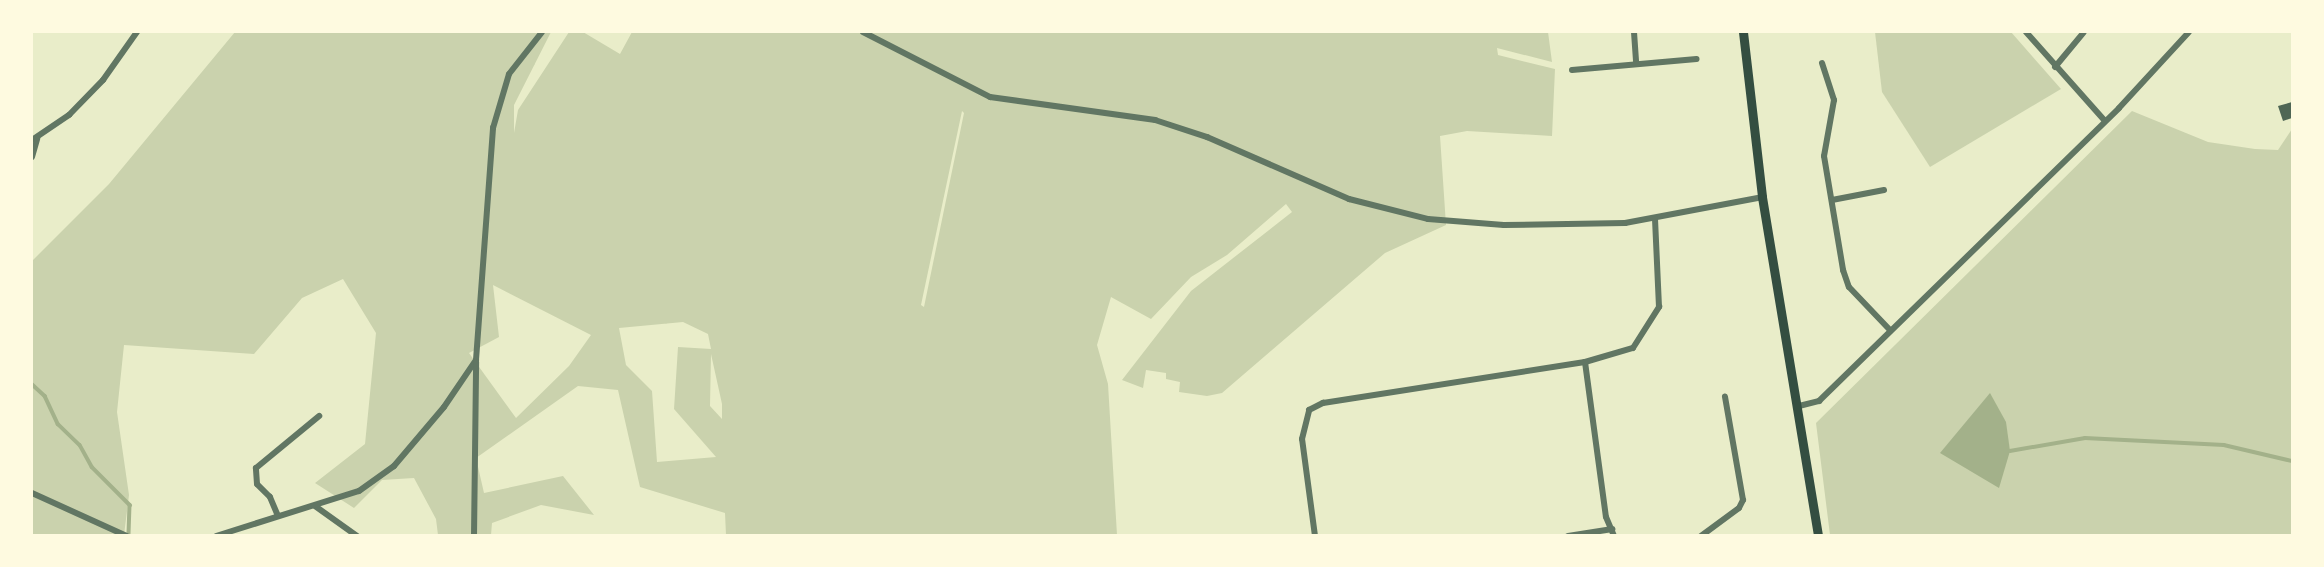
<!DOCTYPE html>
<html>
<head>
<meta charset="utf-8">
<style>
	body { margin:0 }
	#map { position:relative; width:2324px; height:567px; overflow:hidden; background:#e9edc9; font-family:Lato,sans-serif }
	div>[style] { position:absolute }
	.green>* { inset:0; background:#cad2ad }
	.water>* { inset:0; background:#a3b18a }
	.stream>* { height:3.5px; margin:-1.75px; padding:0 1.75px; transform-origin:1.75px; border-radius:1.75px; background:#a3b18a }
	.building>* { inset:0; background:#4f6655 }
	.minor>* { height:6px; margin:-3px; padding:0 3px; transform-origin:3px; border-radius:3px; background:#617663 }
	.primary>* { height:9px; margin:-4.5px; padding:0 4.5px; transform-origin:4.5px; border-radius:4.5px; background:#344e41 }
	span { translate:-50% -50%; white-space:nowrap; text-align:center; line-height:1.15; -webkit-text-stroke:7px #fefae0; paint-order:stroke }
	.frame { position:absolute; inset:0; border:33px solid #fefae0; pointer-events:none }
</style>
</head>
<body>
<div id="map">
	<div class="green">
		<div style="clip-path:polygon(evenodd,235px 32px,551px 32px,514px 105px,514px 133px,518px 110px,569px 32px,583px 32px,620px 54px,632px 32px,1548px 32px,1552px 62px,1497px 48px,1498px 55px,1555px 69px,1552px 136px,1467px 131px,1440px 136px,1446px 225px,1385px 253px,1222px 393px,1207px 396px,1179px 392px,1180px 382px,1166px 379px,1166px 373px,1146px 370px,1143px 388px,1122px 380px,1191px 291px,1292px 212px,1286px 204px,1227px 255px,1191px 277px,1151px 319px,1111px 297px,1097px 345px,1108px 384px,1117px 535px,726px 535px,725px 513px,640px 487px,618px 390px,578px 386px,476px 458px,484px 493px,563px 476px,594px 515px,541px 505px,492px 523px,491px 535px,438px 535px,436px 519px,414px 478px,382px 480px,354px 508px,315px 483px,365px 444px,376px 333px,343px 279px,302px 298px,254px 354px,124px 345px,117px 412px,129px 495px,124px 535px,32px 536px,32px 261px,109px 184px,235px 32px,962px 111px,964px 113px,924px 307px,921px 305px,962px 111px,235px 32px,493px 285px,591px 335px,569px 366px,516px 418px,469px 353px,499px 337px,493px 285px,235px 32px,683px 322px,708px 334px,711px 349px,678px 347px,674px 409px,716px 457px,657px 462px,652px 391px,626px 365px,619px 328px,683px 322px,235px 32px,711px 354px,722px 404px,722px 419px,710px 406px,711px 354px)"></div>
		<div style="clip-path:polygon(1875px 32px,2011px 32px,2061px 89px,1930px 167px,1882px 92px)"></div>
		<div style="clip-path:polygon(2132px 111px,2208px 142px,2255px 149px,2278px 150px,2292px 129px,2292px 535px,1830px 535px,1816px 423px)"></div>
	</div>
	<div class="water">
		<div style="clip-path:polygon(1990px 393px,2006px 422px,2010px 451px,1999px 488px,1940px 453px)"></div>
	</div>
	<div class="stream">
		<div style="left:32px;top:384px;width:18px;rotate:43deg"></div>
		<div style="left:45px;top:396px;width:31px;rotate:65deg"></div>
		<div style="left:58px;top:424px;width:30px;rotate:44deg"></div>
		<div style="left:80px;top:445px;width:25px;rotate:61deg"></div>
		<div style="left:92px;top:467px;width:54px;rotate:45deg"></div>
		<div style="left:130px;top:505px;width:31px;rotate:92deg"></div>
		<div style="left:2010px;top:451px;width:76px;rotate:-9.8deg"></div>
		<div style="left:2085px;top:438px;width:139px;rotate:2.9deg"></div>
		<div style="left:2224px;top:445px;width:70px;rotate:13.2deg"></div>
	</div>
	<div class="building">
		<div style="clip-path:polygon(2292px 102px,2292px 118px,2283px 121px,2278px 106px)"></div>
	</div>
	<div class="minor">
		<div style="left:863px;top:32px;width:143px;rotate:27.1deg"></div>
		<div style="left:990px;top:97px;width:167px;rotate:7.9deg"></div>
		<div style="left:1155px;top:120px;width:55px;rotate:18.1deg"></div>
		<div style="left:1207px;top:137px;width:155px;rotate:23.6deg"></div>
		<div style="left:1349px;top:199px;width:81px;rotate:14.2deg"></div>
		<div style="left:1428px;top:219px;width:76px;rotate:4.5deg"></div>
		<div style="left:1504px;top:225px;width:121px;rotate:-0.9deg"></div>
		<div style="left:1625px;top:223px;width:139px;rotate:-10.7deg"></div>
		<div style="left:1634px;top:32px;width:31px;rotate:86deg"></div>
		<div style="left:2026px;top:32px;width:119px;rotate:48.4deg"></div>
		<div style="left:1822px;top:63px;width:39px;rotate:72deg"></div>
		<div style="left:1834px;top:100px;width:57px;rotate:100.1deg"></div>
		<div style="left:1824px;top:156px;width:116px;rotate:80.5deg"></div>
		<div style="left:1843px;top:270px;width:18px;rotate:71deg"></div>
		<div style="left:1849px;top:287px;width:58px;rotate:46.4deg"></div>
		<div style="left:2055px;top:67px;width:45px;rotate:-50.4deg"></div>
		<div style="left:1572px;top:70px;width:125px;rotate:-5deg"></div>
		<div style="left:32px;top:140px;width:45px;rotate:-34deg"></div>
		<div style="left:69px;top:115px;width:49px;rotate:-45.8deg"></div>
		<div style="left:103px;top:80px;width:59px;rotate:-54.7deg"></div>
		<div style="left:32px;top:157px;width:19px;rotate:-74deg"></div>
		<div style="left:1832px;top:200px;width:53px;rotate:-10.9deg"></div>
		<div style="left:1585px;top:362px;width:156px;rotate:82.3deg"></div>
		<div style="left:1606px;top:517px;width:21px;rotate:67deg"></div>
		<div style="left:1799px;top:406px;width:21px;rotate:-14deg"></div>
		<div style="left:1819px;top:401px;width:419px;rotate:-44.3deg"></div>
		<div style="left:2119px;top:108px;width:103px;rotate:-47.4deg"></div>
		<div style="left:32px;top:493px;width:104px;rotate:24.4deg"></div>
		<div style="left:315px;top:506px;width:52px;rotate:35.5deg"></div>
		<div style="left:278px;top:516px;width:21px;rotate:-113deg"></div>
		<div style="left:270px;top:497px;width:18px;rotate:-135deg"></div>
		<div style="left:257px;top:484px;width:16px;rotate:-94deg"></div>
		<div style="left:256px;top:468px;width:82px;rotate:-39.5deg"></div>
		<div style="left:216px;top:536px;width:150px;rotate:-17.5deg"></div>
		<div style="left:359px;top:491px;width:43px;rotate:-35.5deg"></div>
		<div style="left:394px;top:466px;width:77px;rotate:-49.7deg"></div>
		<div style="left:444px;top:407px;width:57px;rotate:-55.8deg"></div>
		<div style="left:476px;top:360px;width:233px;rotate:-85.8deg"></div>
		<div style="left:493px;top:128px;width:56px;rotate:-73.5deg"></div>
		<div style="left:509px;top:74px;width:53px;rotate:-51.8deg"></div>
		<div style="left:474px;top:536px;width:174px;rotate:-89.3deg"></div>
		<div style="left:1315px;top:536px;width:98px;rotate:-97.6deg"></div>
		<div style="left:1302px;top:439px;width:30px;rotate:-76deg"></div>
		<div style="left:1309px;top:410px;width:16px;rotate:-27deg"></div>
		<div style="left:1323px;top:403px;width:265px;rotate:-8.9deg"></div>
		<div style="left:1585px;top:362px;width:50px;rotate:-16.3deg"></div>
		<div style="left:1633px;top:348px;width:49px;rotate:-57.6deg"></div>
		<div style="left:1659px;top:307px;width:88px;rotate:-92.6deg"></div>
		<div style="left:1568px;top:536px;width:45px;rotate:-9deg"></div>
		<div style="left:1701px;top:536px;width:47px;rotate:-36.4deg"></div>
		<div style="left:1739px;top:508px;width:9px;rotate:-63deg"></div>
		<div style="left:1743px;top:500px;width:105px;rotate:-99.9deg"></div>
	</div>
	<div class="primary">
		<div style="left:1743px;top:32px;width:166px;rotate:83.4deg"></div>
		<div style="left:1762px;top:197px;width:344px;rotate:80.6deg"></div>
	</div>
	<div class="frame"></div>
</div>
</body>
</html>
